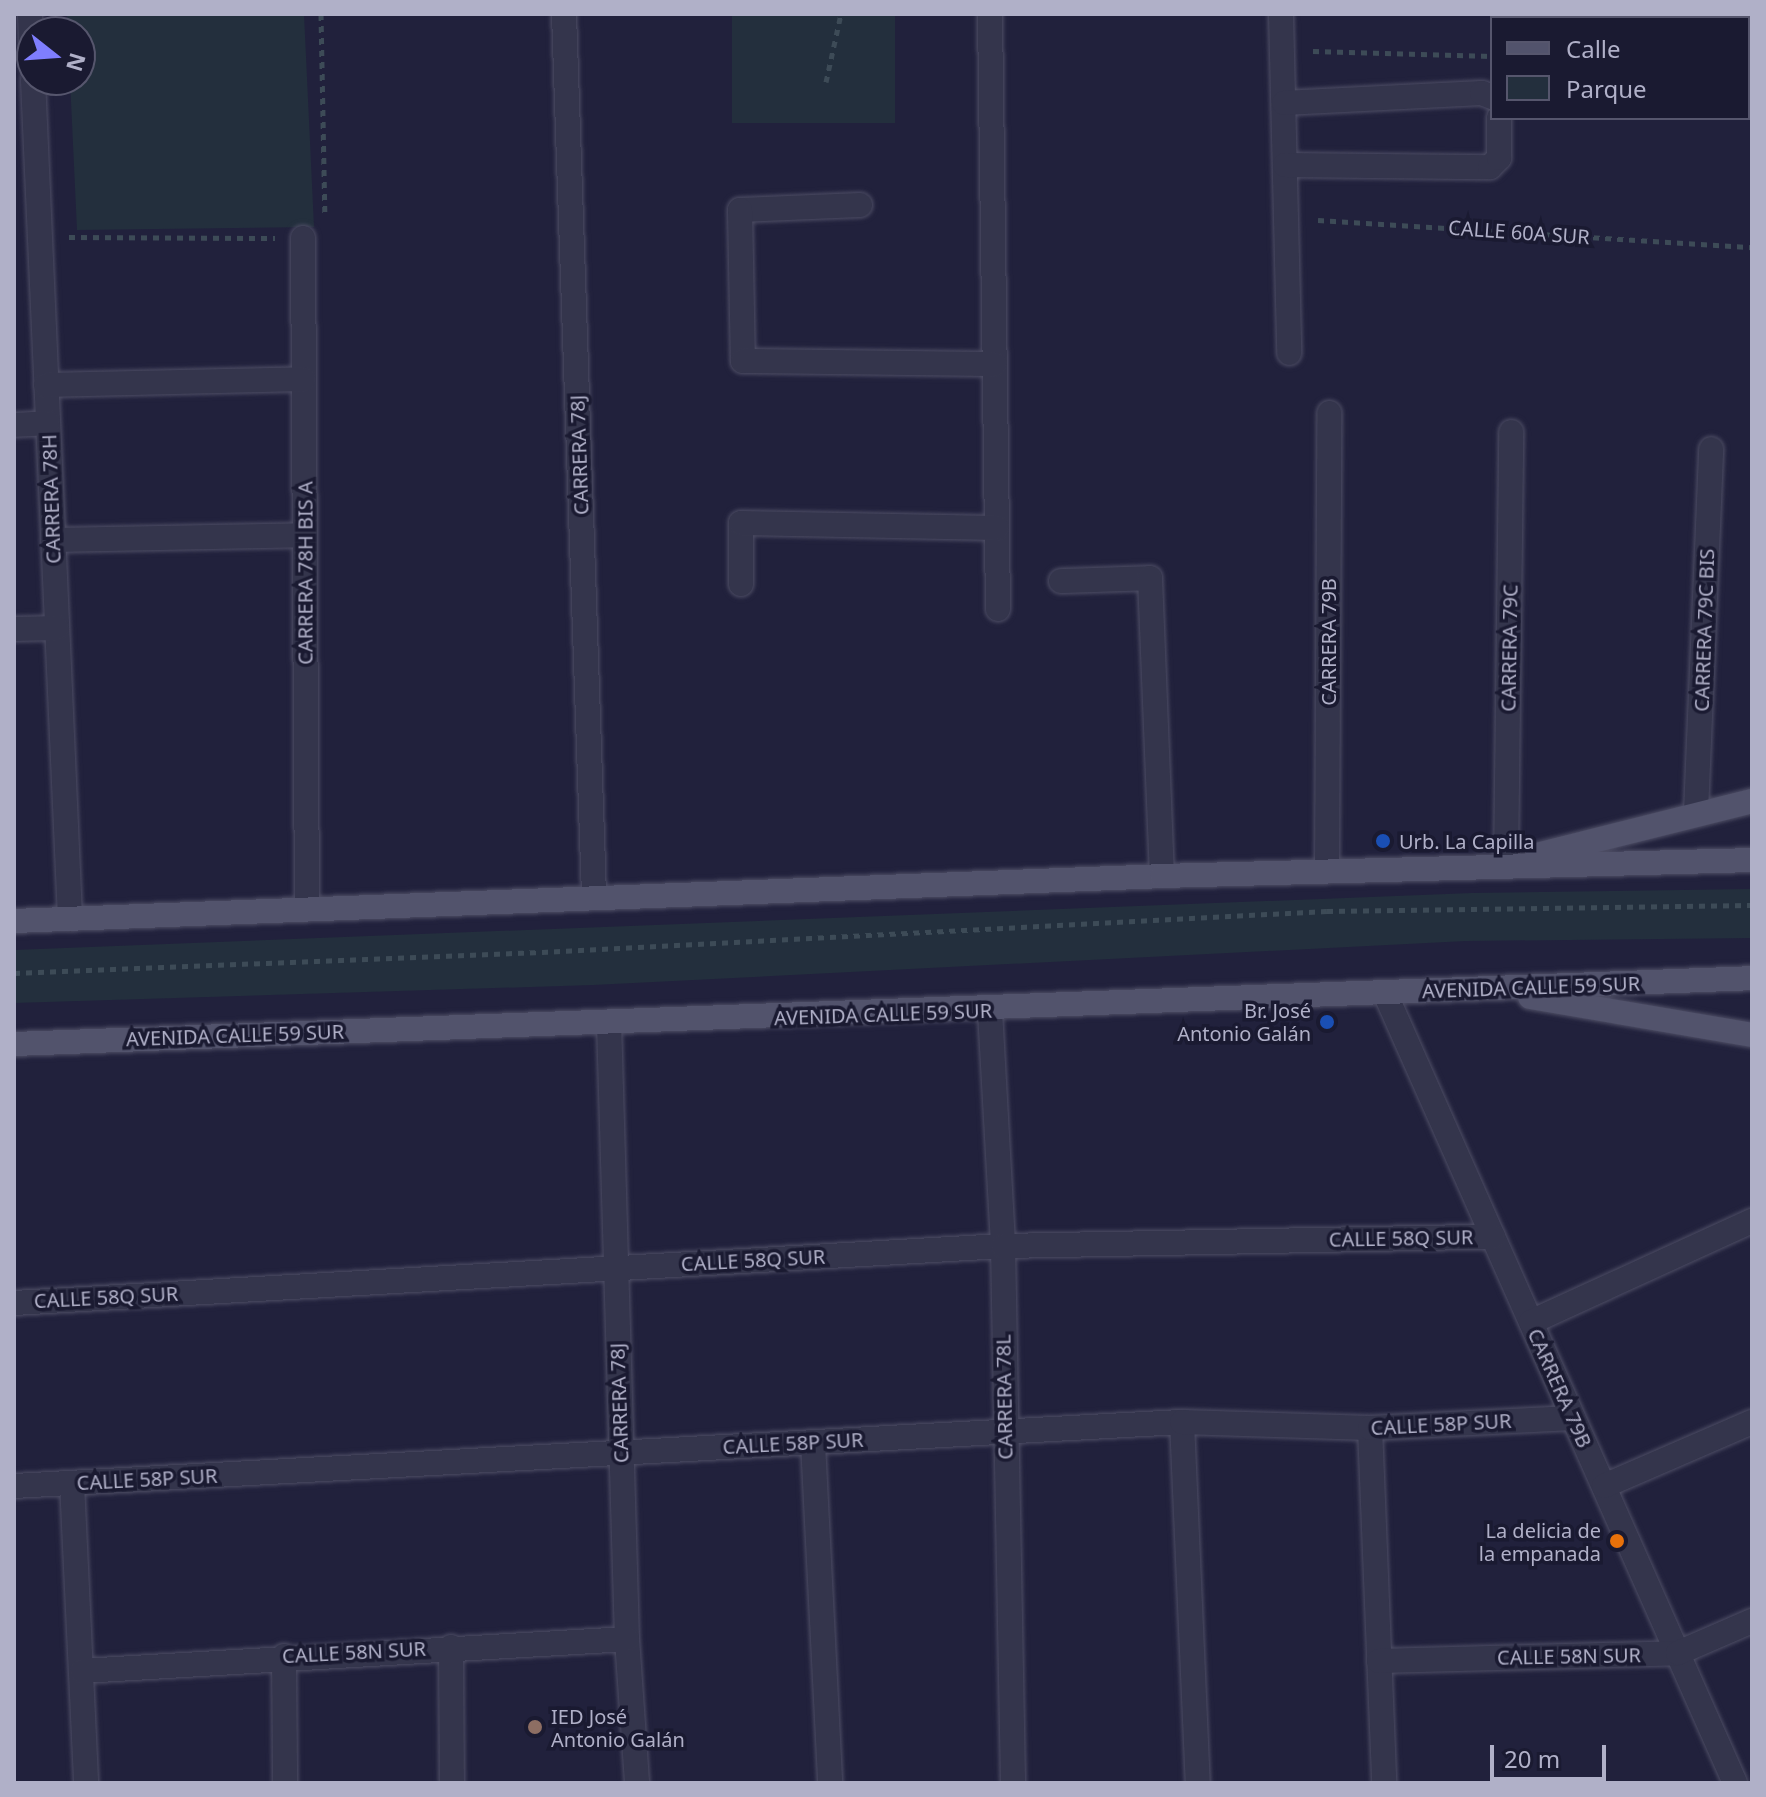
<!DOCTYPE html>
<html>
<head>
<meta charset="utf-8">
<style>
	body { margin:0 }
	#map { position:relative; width:1766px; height:1797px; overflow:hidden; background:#21213c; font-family:"Noto Sans",sans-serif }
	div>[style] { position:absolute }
	.green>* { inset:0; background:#232f3d; transform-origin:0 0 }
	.path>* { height:5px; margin-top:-2.5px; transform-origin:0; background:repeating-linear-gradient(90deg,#3d4b57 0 6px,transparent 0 12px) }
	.roads { filter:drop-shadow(0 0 2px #4d4d64) drop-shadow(0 0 2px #4d4d64) }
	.minor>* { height:24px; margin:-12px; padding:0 12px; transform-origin:12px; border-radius:12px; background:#34354c }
	.major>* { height:24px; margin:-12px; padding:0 12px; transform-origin:12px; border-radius:12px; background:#52536c }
	.dots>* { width:22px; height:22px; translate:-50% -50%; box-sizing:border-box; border:4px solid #1a1a31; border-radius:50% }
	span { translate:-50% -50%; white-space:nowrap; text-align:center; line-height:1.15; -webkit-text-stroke:7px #1a1a31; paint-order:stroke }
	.street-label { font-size:20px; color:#b0b0c8 }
	.poi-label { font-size:20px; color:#b0b0c8 }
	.left { translate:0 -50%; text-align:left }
	.right { translate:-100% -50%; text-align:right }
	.frame { position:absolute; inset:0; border:16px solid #b0b0c8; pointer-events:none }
	.legend { position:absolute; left:1490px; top:16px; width:260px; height:104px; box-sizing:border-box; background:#1a1a31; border:2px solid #56566d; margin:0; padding:10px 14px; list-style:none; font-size:24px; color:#b0b0c8 }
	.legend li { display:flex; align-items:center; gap:16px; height:40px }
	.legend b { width:40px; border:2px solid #56566d }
	.north { position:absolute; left:16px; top:16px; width:80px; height:80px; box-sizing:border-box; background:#1a1a31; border:2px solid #56566d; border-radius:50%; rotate:107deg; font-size:22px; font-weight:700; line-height:32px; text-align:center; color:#b0b0c8 }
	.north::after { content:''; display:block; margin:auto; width:28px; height:36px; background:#7f7efe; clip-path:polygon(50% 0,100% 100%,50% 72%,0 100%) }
	.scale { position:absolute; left:1490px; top:1745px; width:116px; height:36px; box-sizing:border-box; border:4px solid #b0b0c8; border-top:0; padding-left:10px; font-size:24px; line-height:28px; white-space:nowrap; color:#b0b0c8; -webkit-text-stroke:6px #1a1a31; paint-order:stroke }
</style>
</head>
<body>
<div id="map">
	<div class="green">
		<div style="clip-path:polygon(67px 14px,304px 14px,314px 227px,77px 230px,70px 80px,80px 80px,80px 32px,68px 32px)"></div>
		<div style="left:732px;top:14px;width:163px;height:109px"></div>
		<div style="clip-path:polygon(1752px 889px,1752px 938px,1466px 941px,593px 985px,14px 1003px,14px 950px,1472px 893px)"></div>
	</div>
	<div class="path">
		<div style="left:321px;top:14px;width:201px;rotate:88.9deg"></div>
		<div style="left:1313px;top:51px;width:179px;rotate:1.6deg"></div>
		<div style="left:1748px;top:64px;width:4px"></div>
		<div style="left:826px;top:82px;width:70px;rotate:-77.6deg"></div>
		<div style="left:1318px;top:220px;width:435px;rotate:3.6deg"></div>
		<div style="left:69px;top:237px;width:206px;rotate:0.3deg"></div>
		<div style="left:14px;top:973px;width:528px;rotate:-2.28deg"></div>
		<div style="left:542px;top:952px;width:786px;rotate:-2.99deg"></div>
		<div style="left:1327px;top:911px;width:425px;rotate:-0.8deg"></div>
	</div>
	<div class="roads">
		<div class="minor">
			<div style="left:30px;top:14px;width:51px;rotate:87.8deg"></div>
			<div style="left:564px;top:14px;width:883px;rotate:88.05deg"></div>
			<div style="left:990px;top:14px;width:595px;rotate:89.23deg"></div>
			<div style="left:1281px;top:14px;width:339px;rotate:88.6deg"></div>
			<div style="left:33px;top:80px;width:840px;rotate:87.47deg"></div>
			<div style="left:1284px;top:103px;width:198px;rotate:-2.9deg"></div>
			<div style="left:1482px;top:93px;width:11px;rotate:22deg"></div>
			<div style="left:1285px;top:165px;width:205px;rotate:0.6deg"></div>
			<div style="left:1490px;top:167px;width:13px;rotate:-45deg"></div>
			<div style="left:1499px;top:158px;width:40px;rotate:-90deg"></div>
			<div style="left:860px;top:205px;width:120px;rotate:177.6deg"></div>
			<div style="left:740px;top:210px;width:151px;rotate:88.9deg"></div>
			<div style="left:743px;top:361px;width:252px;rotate:0.7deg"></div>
			<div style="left:303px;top:238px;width:671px;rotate:89.66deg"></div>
			<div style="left:46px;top:385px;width:258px;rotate:-1.3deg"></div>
			<div style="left:14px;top:425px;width:34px;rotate:-3deg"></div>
			<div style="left:53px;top:540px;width:252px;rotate:-1.1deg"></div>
			<div style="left:1061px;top:581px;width:89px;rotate:-1.9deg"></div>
			<div style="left:1150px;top:578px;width:298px;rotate:87.7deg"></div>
			<div style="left:741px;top:584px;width:61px;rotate:-90deg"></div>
			<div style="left:741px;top:523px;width:256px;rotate:1.1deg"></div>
			<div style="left:14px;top:629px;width:43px;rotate:-1.3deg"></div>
			<div style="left:1696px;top:812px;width:363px;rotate:-87.6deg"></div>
			<div style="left:1506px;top:864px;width:432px;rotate:-89.3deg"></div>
			<div style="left:1327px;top:871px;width:458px;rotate:-89.7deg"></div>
			<div style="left:1385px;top:993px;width:864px;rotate:66.1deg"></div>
			<div style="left:990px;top:1011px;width:235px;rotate:86.8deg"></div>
			<div style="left:1003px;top:1246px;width:537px;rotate:88.93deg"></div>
			<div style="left:609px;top:1022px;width:617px;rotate:88.33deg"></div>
			<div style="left:627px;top:1639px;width:144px;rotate:86deg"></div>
			<div style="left:14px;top:1303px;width:991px;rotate:-3.3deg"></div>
			<div style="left:1003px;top:1246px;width:490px;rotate:-1.1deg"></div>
			<div style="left:1531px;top:1322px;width:243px;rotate:-24.6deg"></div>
			<div style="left:1182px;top:1422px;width:361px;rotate:87.5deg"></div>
			<div style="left:1370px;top:1428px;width:355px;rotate:87.7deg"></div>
			<div style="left:813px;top:1443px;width:340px;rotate:87.1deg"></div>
			<div style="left:72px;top:1483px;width:300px;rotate:87.3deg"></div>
			<div style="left:14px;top:1486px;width:1170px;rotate:-3.14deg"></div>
			<div style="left:1182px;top:1422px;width:188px;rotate:1.8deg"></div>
			<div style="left:1370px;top:1428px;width:203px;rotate:-2.8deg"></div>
			<div style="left:1604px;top:1486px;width:161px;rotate:-23.4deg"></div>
			<div style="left:451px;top:1647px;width:136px;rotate:89.6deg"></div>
			<div style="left:284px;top:1656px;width:127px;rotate:89.5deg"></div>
			<div style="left:1379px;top:1661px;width:299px;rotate:-1.5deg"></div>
			<div style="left:1678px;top:1653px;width:81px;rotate:-23.4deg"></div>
			<div style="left:82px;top:1671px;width:546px;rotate:-3.36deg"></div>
		</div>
		<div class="major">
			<div style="left:1537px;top:855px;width:222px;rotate:-14.1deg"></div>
			<div style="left:14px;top:921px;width:1149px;rotate:-2.24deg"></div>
			<div style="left:1162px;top:876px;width:590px;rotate:-1.55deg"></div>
			<div style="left:1530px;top:997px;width:225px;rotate:9.7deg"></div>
			<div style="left:14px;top:1044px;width:1739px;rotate:-2.17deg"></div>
		</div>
	</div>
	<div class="dots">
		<div style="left:1383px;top:841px;background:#1a4fb4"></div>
		<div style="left:1327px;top:1022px;background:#1a4fb4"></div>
		<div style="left:1617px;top:1541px;background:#e8710a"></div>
		<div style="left:535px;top:1727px;background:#8d6e63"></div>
	</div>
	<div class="street-label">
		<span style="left:1519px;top:232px;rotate:4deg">CALLE 60A SUR</span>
		<span style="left:579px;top:455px;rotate:-92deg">CARRERA 78J</span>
		<span style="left:51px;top:499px;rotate:-92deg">CARRERA 78H</span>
		<span style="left:305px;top:573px;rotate:-90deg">CARRERA 78H BIS A</span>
		<span style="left:1704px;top:630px;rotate:-88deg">CARRERA 79C BIS</span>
		<span style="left:1328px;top:642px;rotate:-90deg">CARRERA 79B</span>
		<span style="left:1509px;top:648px;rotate:-89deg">CARRERA 79C</span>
		<span style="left:1531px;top:987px;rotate:-2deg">AVENIDA CALLE 59 SUR</span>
		<span style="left:883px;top:1014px;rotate:-2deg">AVENIDA CALLE 59 SUR</span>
		<span style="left:235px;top:1035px;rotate:-2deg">AVENIDA CALLE 59 SUR</span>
		<span style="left:1401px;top:1238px;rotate:-1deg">CALLE 58Q SUR</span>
		<span style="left:753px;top:1260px;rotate:-3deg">CALLE 58Q SUR</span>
		<span style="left:106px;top:1297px;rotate:-3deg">CALLE 58Q SUR</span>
		<span style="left:1560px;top:1388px;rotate:66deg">CARRERA 79B</span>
		<span style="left:1004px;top:1397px;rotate:-91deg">CARRERA 78L</span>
		<span style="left:619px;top:1403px;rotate:-92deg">CARRERA 78J</span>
		<span style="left:1441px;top:1424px;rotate:-3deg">CALLE 58P SUR</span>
		<span style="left:793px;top:1443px;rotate:-3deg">CALLE 58P SUR</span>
		<span style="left:147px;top:1479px;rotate:-3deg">CALLE 58P SUR</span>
		<span style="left:354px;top:1652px;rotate:-3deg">CALLE 58N SUR</span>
		<span style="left:1569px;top:1656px;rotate:-1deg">CALLE 58N SUR</span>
	</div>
	<div class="poi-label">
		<span class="left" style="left:1399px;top:841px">Urb. La Capilla</span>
		<span class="right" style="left:1311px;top:1022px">Br. José<br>Antonio Galán</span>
		<span class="right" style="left:1601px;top:1542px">La delicia de<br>la empanada</span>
		<span class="left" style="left:551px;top:1728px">IED José<br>Antonio Galán</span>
	</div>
	<div class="frame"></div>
	<ul class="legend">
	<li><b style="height:10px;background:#52536c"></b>Calle</li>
	<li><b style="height:22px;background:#232f3d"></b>Parque</li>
	</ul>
	<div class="north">N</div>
	<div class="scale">20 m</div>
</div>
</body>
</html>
